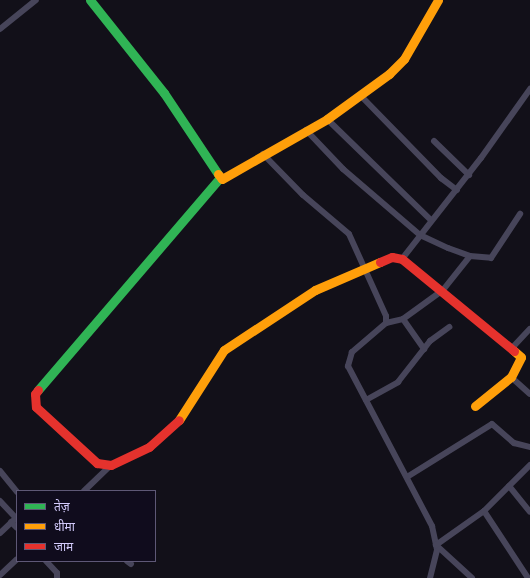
<!DOCTYPE html>
<html>
<head>
<meta charset="utf-8">
<style>
	body { margin:0 }
	#map { position:relative; width:530px; height:578px; overflow:hidden; background:#121019; font-family:"Titillium Web","Noto Sans Devanagari",sans-serif }
	div>[style] { position:absolute }
	.street>* { height:6px; margin:-3px; padding:0 3px; transform-origin:3px; border-radius:3px; background:#47455a }
	.fast>* { height:9px; margin:-4.5px; padding:0 4.5px; transform-origin:4.5px; border-radius:4.5px; background:#30b455 }
	.slow>* { height:9px; margin:-4.5px; padding:0 4.5px; transform-origin:4.5px; border-radius:4.5px; background:#ff9f0a }
	.jam>* { height:9px; margin:-4.5px; padding:0 4.5px; transform-origin:4.5px; border-radius:4.5px; background:#e5322d }
	span { translate:-50% -50%; white-space:nowrap; text-align:center; line-height:1.15; -webkit-text-stroke:3px #100c1d; paint-order:stroke }
	.legend { position:absolute; left:16px; top:490px; width:140px; height:72px; box-sizing:border-box; background:#100c1d; border:1px solid #5e5876; margin:0; padding:5px 7px; list-style:none; font-size:12px; color:#d3cbfc }
	.legend li { display:flex; align-items:center; gap:8px; height:20px }
	.legend b { width:20px; border:1px solid #5e5876 }
</style>
</head>
<body>
<div id="map">
	<div class="street">
		<div style="left:0;top:29px;width:46px;rotate:-38.9deg"></div>
		<div style="left:361px;top:96px;width:115px;rotate:45.7deg"></div>
		<div style="left:441px;top:178px;width:20px;rotate:37deg"></div>
		<div style="left:327px;top:119px;width:145px;rotate:44.2deg"></div>
		<div style="left:306px;top:130px;width:54px;rotate:46.5deg"></div>
		<div style="left:343px;top:169px;width:101px;rotate:40.6deg"></div>
		<div style="left:420px;top:235px;width:31px;rotate:25deg"></div>
		<div style="left:448px;top:248px;width:23px;rotate:20deg"></div>
		<div style="left:470px;top:256px;width:21px;rotate:5deg"></div>
		<div style="left:491px;top:258px;width:53px;rotate:-56.6deg"></div>
		<div style="left:434px;top:141px;width:49px;rotate:44.2deg"></div>
		<div style="left:263px;top:154px;width:57px;rotate:45.7deg"></div>
		<div style="left:303px;top:195px;width:60px;rotate:40.3deg"></div>
		<div style="left:349px;top:234px;width:90px;rotate:65.7deg"></div>
		<div style="left:386px;top:316px;width:7px;rotate:90deg"></div>
		<div style="left:386px;top:323px;width:45px;rotate:139.5deg"></div>
		<div style="left:352px;top:352px;width:15px;rotate:106deg"></div>
		<div style="left:348px;top:366px;width:181px;rotate:62.3deg"></div>
		<div style="left:432px;top:526px;width:25px;rotate:78deg"></div>
		<div style="left:437px;top:550px;width:29px;rotate:104deg"></div>
		<div style="left:402px;top:259px;width:128px;rotate:-52deg"></div>
		<div style="left:481px;top:158px;width:85px;rotate:-54.6deg"></div>
		<div style="left:403px;top:319px;width:37px;rotate:55deg"></div>
		<div style="left:386px;top:323px;width:17px;rotate:-13deg"></div>
		<div style="left:403px;top:319px;width:49px;rotate:-35.9deg"></div>
		<div style="left:443px;top:290px;width:43px;rotate:-51.5deg"></div>
		<div style="left:512px;top:348px;width:26px;rotate:-47deg"></div>
		<div style="left:511px;top:377px;width:25px;rotate:42deg"></div>
		<div style="left:366px;top:400px;width:37px;rotate:-29deg"></div>
		<div style="left:398px;top:382px;width:52px;rotate:-52deg"></div>
		<div style="left:430px;top:341px;width:24px;rotate:-36deg"></div>
		<div style="left:0;top:471px;width:27px;rotate:51deg"></div>
		<div style="left:407px;top:477px;width:100px;rotate:-31.9deg"></div>
		<div style="left:492px;top:424px;width:29px;rotate:41deg"></div>
		<div style="left:514px;top:443px;width:16px;rotate:14deg"></div>
		<div style="left:509px;top:486px;width:33px;rotate:51deg"></div>
		<div style="left:84px;top:491px;width:37px;rotate:-44deg"></div>
		<div style="left:0;top:501px;width:23px;rotate:47deg"></div>
		<div style="left:484px;top:511px;width:80px;rotate:56.7deg"></div>
		<div style="left:11px;top:522px;width:8px;rotate:45deg"></div>
		<div style="left:0;top:533px;width:23px;rotate:-43deg"></div>
		<div style="left:46px;top:561px;width:16px;rotate:47deg"></div>
		<div style="left:57px;top:573px;width:5px;rotate:90deg"></div>
		<div style="left:127px;top:561px;width:5px;rotate:37deg"></div>
		<div style="left:0;top:575px;width:23px;rotate:-43deg"></div>
		<div style="left:472px;top:578px;width:49px;rotate:-137.5deg"></div>
		<div style="left:436px;top:545px;width:59px;rotate:-35.3deg"></div>
		<div style="left:484px;top:511px;width:65px;rotate:-45deg"></div>
	</div>
	<div class="fast">
		<div style="left:90px;top:0;width:119px;rotate:51.5deg"></div>
		<div style="left:164px;top:93px;width:97px;rotate:56.3deg"></div>
		<div style="left:38px;top:390px;width:279px;rotate:-49.4deg"></div>
	</div>
	<div class="slow">
		<div style="left:218px;top:174px;width:6px;rotate:51deg"></div>
		<div style="left:222px;top:179px;width:121px;rotate:-29.7deg"></div>
		<div style="left:327px;top:119px;width:77px;rotate:-36deg"></div>
		<div style="left:389px;top:74px;width:21px;rotate:-45deg"></div>
		<div style="left:404px;top:59px;width:68px;rotate:-60deg"></div>
		<div style="left:475px;top:406px;width:46px;rotate:-38.9deg"></div>
		<div style="left:511px;top:377px;width:22px;rotate:-63deg"></div>
		<div style="left:521px;top:357px;width:9px;rotate:-139deg"></div>
		<div style="left:179px;top:420px;width:83px;rotate:-57.3deg"></div>
		<div style="left:224px;top:350px;width:109px;rotate:-33.4deg"></div>
		<div style="left:315px;top:290px;width:71px;rotate:-23.3deg"></div>
	</div>
	<div class="jam">
		<div style="left:380px;top:262px;width:13px;rotate:-23deg"></div>
		<div style="left:392px;top:257px;width:10px;rotate:11deg"></div>
		<div style="left:402px;top:259px;width:145px;rotate:39.4deg"></div>
		<div style="left:38px;top:390px;width:5px;rotate:127deg"></div>
		<div style="left:35px;top:394px;width:13px;rotate:86deg"></div>
		<div style="left:36px;top:407px;width:83px;rotate:42.6deg"></div>
		<div style="left:97px;top:463px;width:14px;rotate:8deg"></div>
		<div style="left:111px;top:465px;width:42px;rotate:-25.3deg"></div>
		<div style="left:149px;top:447px;width:40px;rotate:-42deg"></div>
	</div>
	<ul class="legend">
	<li><b style="height:5px;background:#30b455"></b>तेज़</li>
	<li><b style="height:5px;background:#ff9f0a"></b>धीमा</li>
	<li><b style="height:5px;background:#e5322d"></b>जाम</li>
	</ul>
</div>
</body>
</html>
